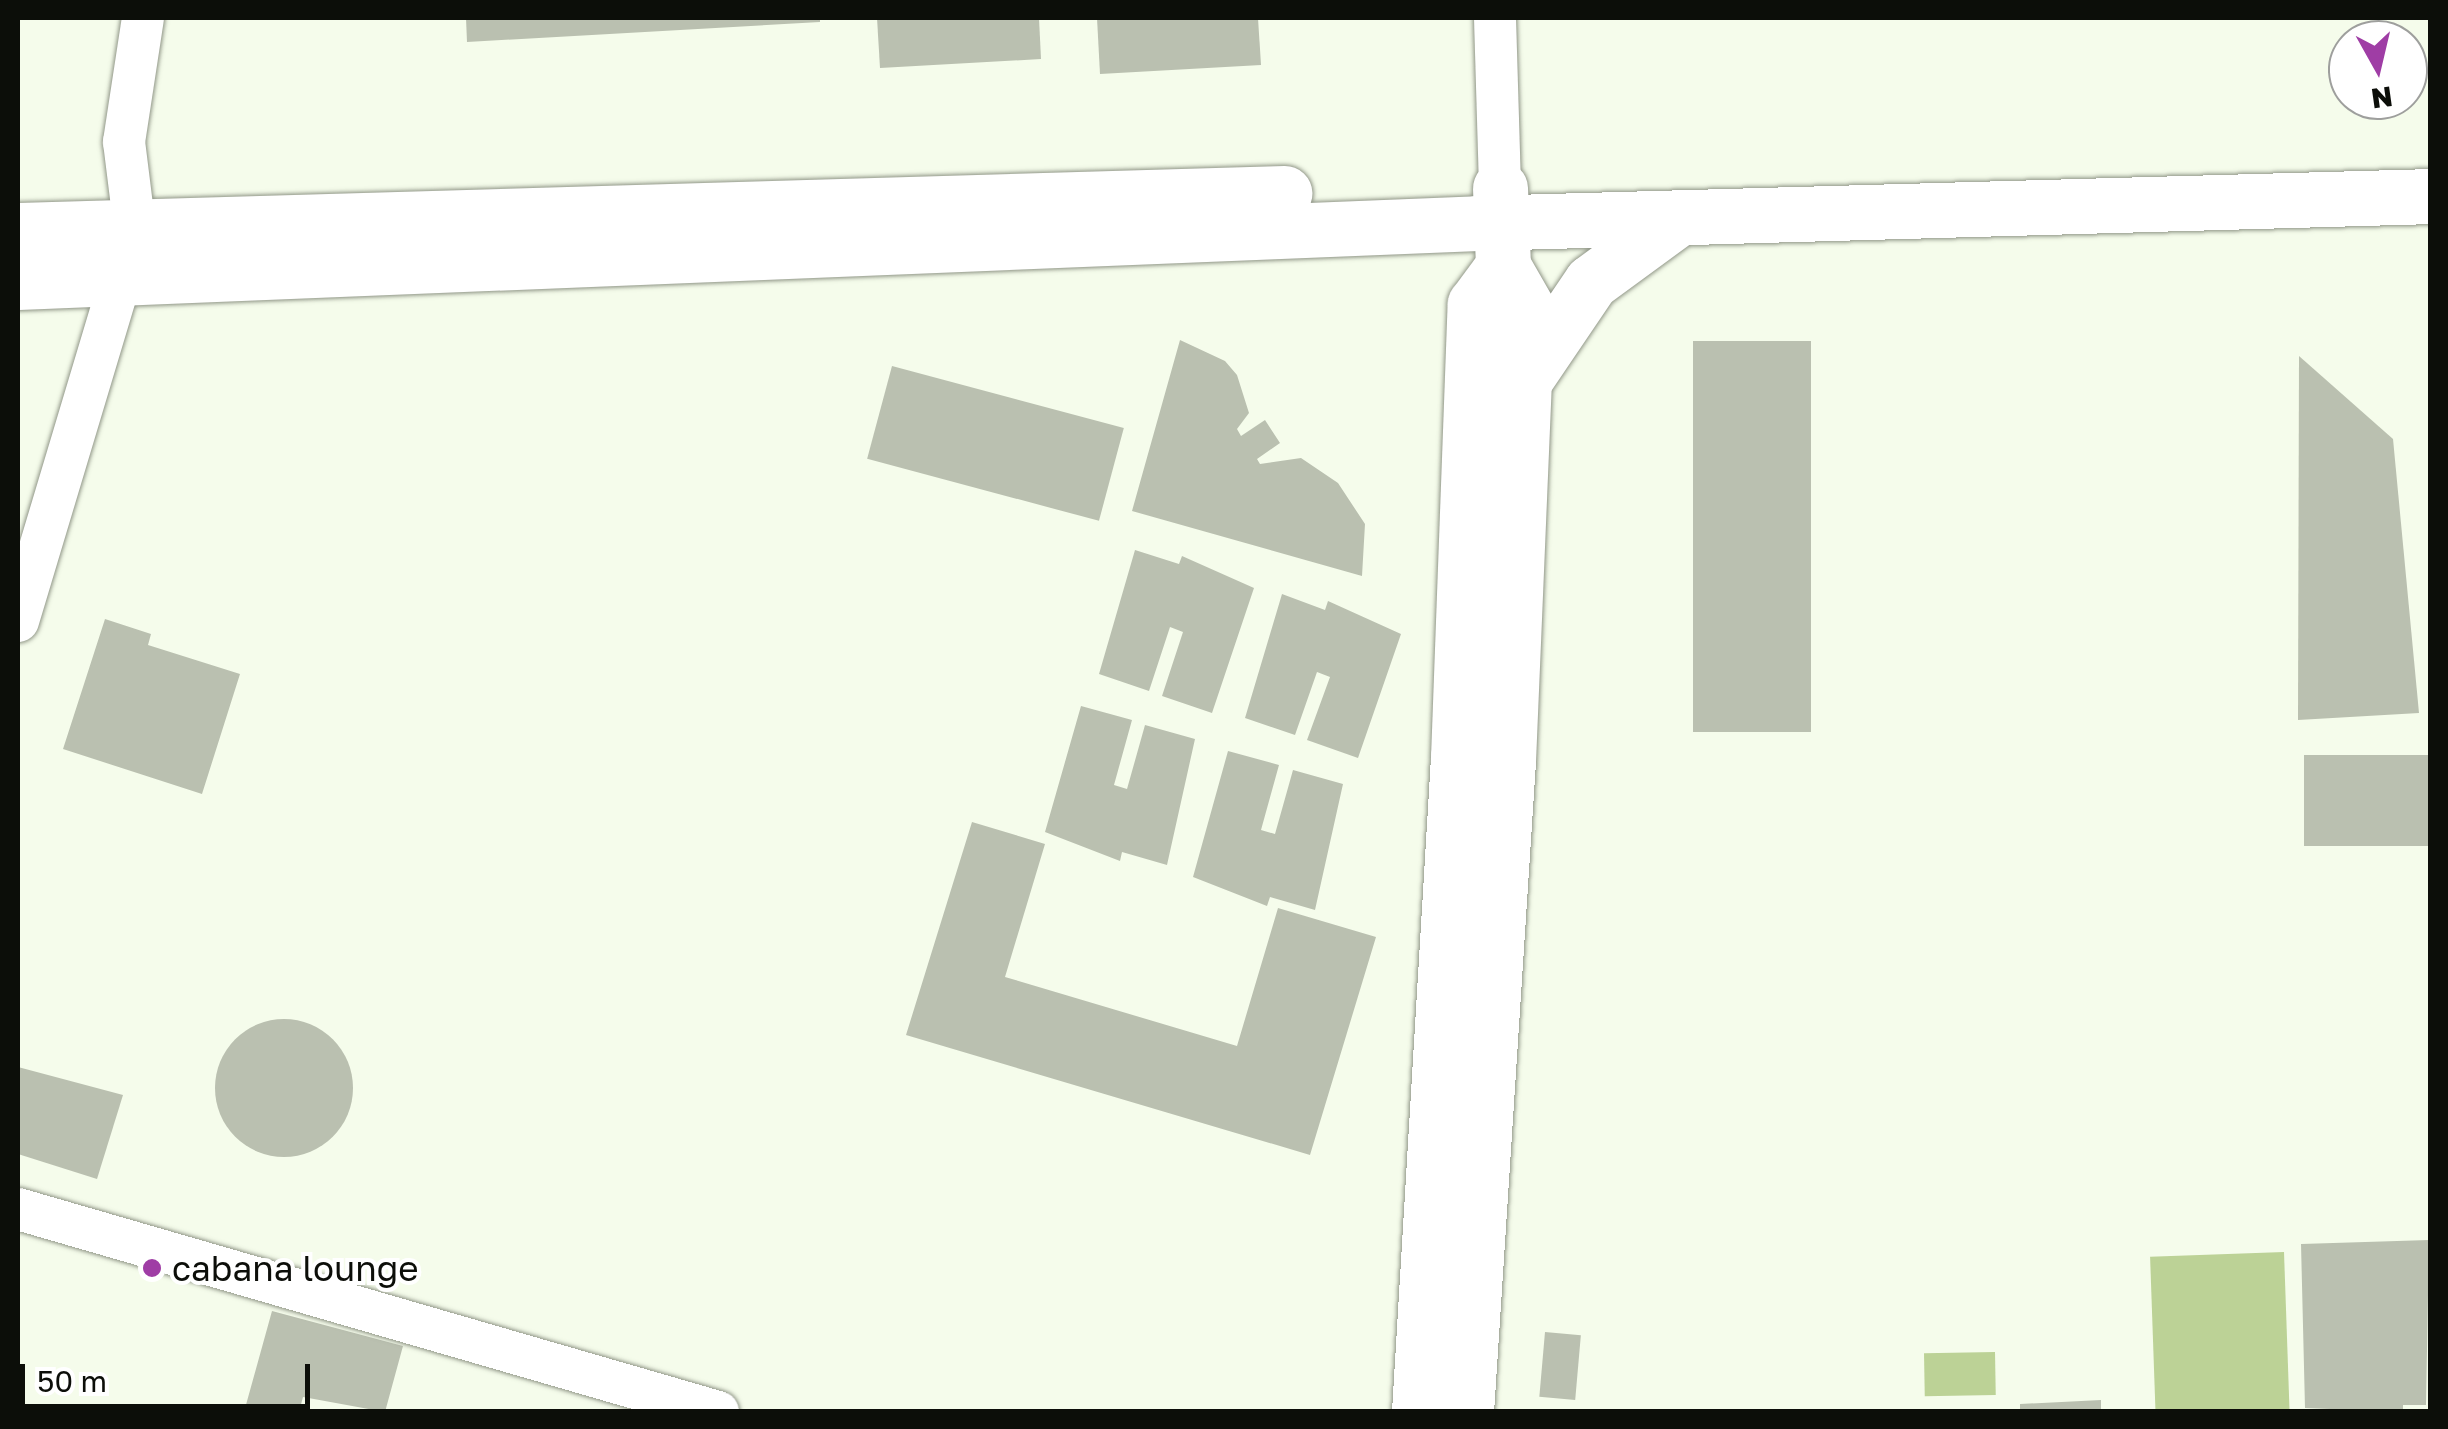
<!DOCTYPE html>
<html>
<head>
<meta charset="utf-8">
<style>
	body { margin:0 }
	#map { position:relative; width:2448px; height:1429px; overflow:hidden; background:#f5fceb; font-family:"Golos Text",sans-serif }
	div>[style] { position:absolute }
	.green>* { inset:0; background:#bcd296; transform-origin:0 0 }
	.building>* { inset:0; background:#bac0b0; transform-origin:0 0 }
	.round { border-radius:50% }
	.roads { filter:drop-shadow(0 0 2px #919788) drop-shadow(0 0 2px #919788) }
	.street>* { height:42px; margin:-21px; padding:0 21px; transform-origin:21px; border-radius:21px; background:#fff }
	.secondary>* { height:55px; margin:-27.5px; padding:0 27.5px; transform-origin:27.5px; border-radius:27.5px; background:#fff }
	.dots>* { width:28px; height:28px; translate:-50% -50%; box-sizing:border-box; border:5px solid #fff; border-radius:50% }
	span { translate:-50% -50%; white-space:nowrap; text-align:center; line-height:1.15; -webkit-text-stroke:8px #fff; paint-order:stroke }
	.poi-label { font-size:35px; color:#0c0e09 }
	.left { translate:0 -50%; text-align:left }
	.frame { position:absolute; inset:0; border:20px solid #0c0e09; pointer-events:none }
	.north { position:absolute; left:2328px; top:20px; width:100px; height:100px; box-sizing:border-box; background:#fff; border:2px solid #9e9f9d; border-radius:50%; rotate:172deg; font-size:28px; font-weight:700; line-height:40px; text-align:center; color:#0c0e09 }
	.north::after { content:''; display:block; margin:auto; width:35px; height:45px; background:#9f3da5; clip-path:polygon(50% 0,100% 100%,50% 72%,0 100%) }
	.scale { position:absolute; left:20px; top:1364px; width:290px; height:45px; box-sizing:border-box; border:5px solid #0c0e09; border-top:0; padding-left:12px; font-size:30px; line-height:35px; white-space:nowrap; color:#0c0e09; -webkit-text-stroke:8px #fff; paint-order:stroke }
</style>
</head>
<body>
<div id="map">
	<div class="green">
		<div style="left:2284px;top:1252px;width:159px;height:134px;rotate:88deg"></div>
		<div style="left:1995px;top:1352px;width:43px;height:71px;rotate:89deg"></div>
	</div>
	<div class="building">
		<div style="clip-path:polygon(466px 18px,820px 18px,820px 22px,467px 42px)"></div>
		<div style="clip-path:polygon(877px 18px,1039px 18px,1041px 59px,880px 68px)"></div>
		<div style="clip-path:polygon(1097px 18px,1258px 18px,1261px 65px,1100px 74px)"></div>
		<div style="clip-path:polygon(1180px 340px,1225px 361px,1237px 375px,1249px 413px,1237px 429px,1241px 436px,1265px 420px,1280px 443px,1257px 459px,1260px 464px,1301px 458px,1338px 483px,1365px 524px,1362px 576px,1132px 511px)"></div>
		<div style="left:1693px;top:341px;width:118px;height:391px"></div>
		<div style="clip-path:polygon(2299px 356px,2393px 439px,2419px 713px,2298px 720px)"></div>
		<div style="left:892px;top:366px;width:240px;height:96px;rotate:15deg"></div>
		<div style="clip-path:polygon(1135px 550px,1179px 564px,1182px 556px,1254px 588px,1212px 713px,1162px 696px,1183px 632px,1170px 627px,1149px 691px,1099px 674px)"></div>
		<div style="clip-path:polygon(1282px 594px,1325px 610px,1328px 601px,1401px 634px,1358px 758px,1307px 740px,1330px 677px,1317px 672px,1295px 735px,1245px 718px)"></div>
		<div style="clip-path:polygon(105px 619px,151px 634px,148px 645px,240px 674px,202px 794px,63px 749px)"></div>
		<div style="clip-path:polygon(1081px 706px,1132px 720px,1114px 785px,1127px 789px,1145px 725px,1195px 739px,1167px 865px,1122px 852px,1120px 861px,1045px 832px)"></div>
		<div style="clip-path:polygon(1228px 751px,1279px 765px,1261px 830px,1275px 834px,1293px 770px,1343px 784px,1315px 910px,1270px 897px,1267px 906px,1193px 877px)"></div>
		<div style="left:2430px;top:755px;width:91px;height:126px;rotate:90deg"></div>
		<div style="clip-path:polygon(972px 822px,1045px 844px,1005px 977px,1237px 1046px,1278px 908px,1376px 937px,1310px 1155px,906px 1035px)"></div>
		<div class="round" style="left:215px;top:1019px;width:138px;height:138px"></div>
		<div style="clip-path:polygon(18px 1067px,123px 1095px,97px 1179px,18px 1154px)"></div>
		<div style="clip-path:polygon(2429px 1240px,2426px 1405px,2403px 1405px,2403px 1412px,2305px 1408px,2301px 1244px)"></div>
		<div style="clip-path:polygon(272px 1311px,403px 1346px,385px 1412px,303px 1397px,299px 1412px,244px 1412px)"></div>
		<div style="left:1545px;top:1332px;width:36px;height:65px;rotate:5deg"></div>
		<div style="clip-path:polygon(2101px 1400px,2101px 1412px,2020px 1412px,2020px 1404px)"></div>
	</div>
	<div class="roads">
		<div class="street">
			<div style="left:1495px;top:18px;width:168px;rotate:88.3deg"></div>
			<div style="left:18px;top:621px;width:408px;rotate:-73.3deg"></div>
			<div style="left:135px;top:230px;width:89px;rotate:-97.1deg"></div>
			<div style="left:124px;top:142px;width:125px;rotate:-81.3deg"></div>
			<div style="left:18px;top:1209px;width:729px;rotate:16.17deg"></div>
		</div>
		<div class="secondary">
			<div style="left:18px;top:230px;width:1267px;rotate:-1.67deg"></div>
			<div style="left:18px;top:282px;width:1461px;rotate:-2.31deg"></div>
			<div style="left:1478px;top:223px;width:952px;rotate:-1.62deg"></div>
			<div style="left:1528px;top:375px;width:112px;rotate:-55.9deg"></div>
			<div style="left:1591px;top:282px;width:107px;rotate:-36.2deg"></div>
			<div style="left:1419px;top:1412px;width:655px;rotate:-86.59deg"></div>
			<div style="left:1458px;top:758px;width:454px;rotate:-87.9deg"></div>
			<div style="left:1475px;top:304px;width:47px;rotate:-53.6deg"></div>
			<div style="left:1466px;top:1412px;width:652px;rotate:-86.31deg"></div>
			<div style="left:1508px;top:761px;width:453px;rotate:-87.6deg"></div>
			<div style="left:1527px;top:308px;width:48px;rotate:-119.7deg"></div>
			<div style="left:1503px;top:266px;width:78px;rotate:-92.2deg"></div>
		</div>
	</div>
	<div class="dots">
		<div style="left:152px;top:1268px;background:#9f3da5"></div>
	</div>
	<div class="poi-label">
		<span class="left" style="left:172px;top:1268px">cabana lounge</span>
	</div>
	<div class="frame"></div>
	<div class="north">N</div>
	<div class="scale">50 m</div>
</div>
</body>
</html>
